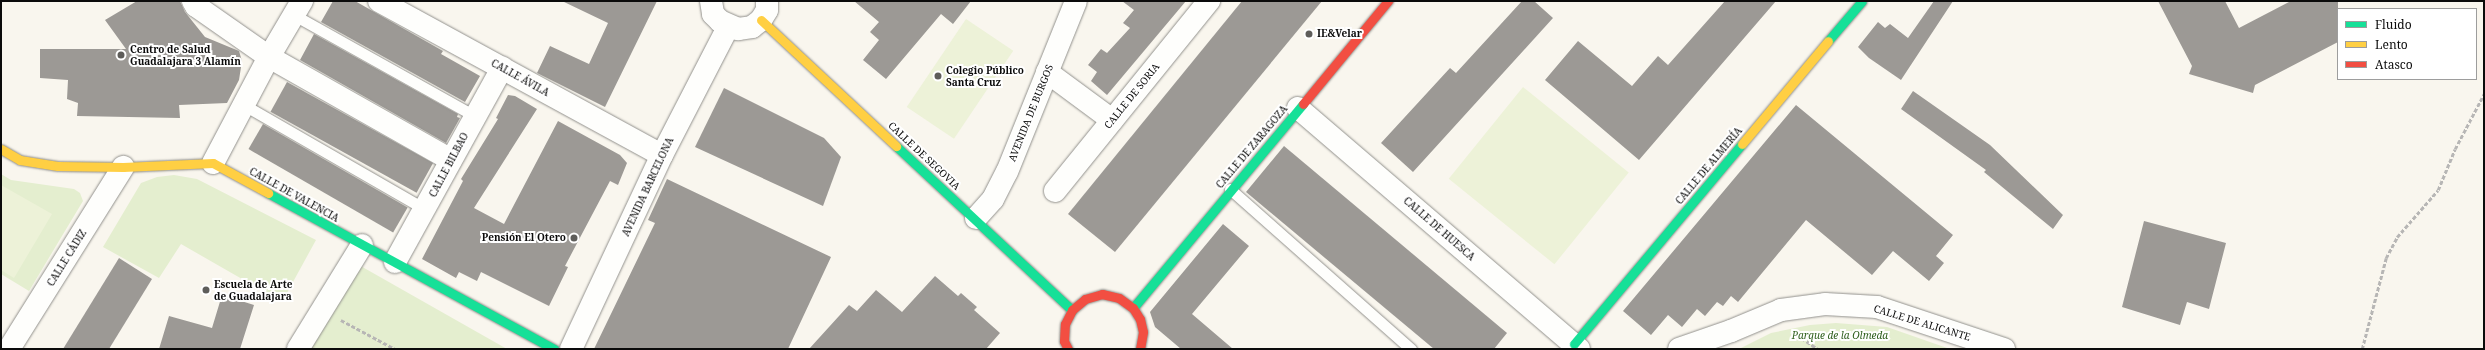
<!DOCTYPE html>
<html>
<head>
<meta charset="utf-8">
<style>
	body { margin:0 }
	#map { position:relative; width:2485px; height:350px; overflow:hidden; background:#f9f6ee; font-family:"Noto Serif",serif }
	div>[style] { position:absolute }
	.green>* { inset:0; background:#e4eecf }
	.pitch>* { inset:0; background:#edf2d8; transform-origin:0 0 }
	.building>* { inset:0; background:#9c9995; transform-origin:0 0 }
	.path>* { height:2.5px; margin-top:-1.25px; transform-origin:0; background:repeating-linear-gradient(90deg,#b7b6b5 0 4px,transparent 0 6px) }
	.roads { filter:drop-shadow(0 0 1px #92918d) drop-shadow(0 0 1px #92918d) }
	.lane>* { height:11px; margin:-5.5px; padding:0 5.5px; transform-origin:5.5px; border-radius:5.5px; background:#fefefc }
	.street>* { height:22px; margin:-11px; padding:0 11px; transform-origin:11px; border-radius:11px; background:#fefefc }
	.fast>* { height:9px; margin:-4.5px; padding:0 4.5px; transform-origin:4.5px; border-radius:4.5px; background:#16e098 }
	.slow>* { height:9px; margin:-4.5px; padding:0 4.5px; transform-origin:4.5px; border-radius:4.5px; background:#ffcf43 }
	.jam>* { height:9px; margin:-4.5px; padding:0 4.5px; transform-origin:4.5px; border-radius:4.5px; background:#f24e42 }
	.dots>* { width:11px; height:11px; translate:-50% -50%; box-sizing:border-box; border:2px solid #fff; border-radius:50% }
	span { translate:-50% -50%; white-space:nowrap; text-align:center; line-height:1.15; -webkit-text-stroke:4px #fff; paint-order:stroke }
	.poi-label { font-size:10px; color:#0b0b0b; font-weight:700 }
	.left { translate:0 -50%; text-align:left }
	.right { translate:-100% -50%; text-align:right }
	.street-label { font-size:10px; color:#0b0b0b }
	.park-label { font-size:10px; color:#30601e; font-style:italic }
	.frame { position:absolute; inset:0; border:2px solid #0b0b0b; pointer-events:none }
	.legend { position:absolute; left:2337px; top:8px; width:140px; height:72px; box-sizing:border-box; background:#fff; border:1px solid #9d9d9d; margin:0; padding:5px 7px; list-style:none; font-size:12px; color:#0b0b0b }
	.legend li { display:flex; align-items:center; gap:8px; height:20px }
	.legend b { width:20px; border:1px solid #9d9d9d }
</style>
</head>
<body>
<div id="map">
	<div class="green">
		<div style="clip-path:polygon(1px 174px,11px 180px,74px 189px,80px 193px,83px 201px,29px 291px,1px 274px)"></div>
		<div style="clip-path:polygon(174px 175px,197px 179px,316px 240px,282px 302px,181px 244px,159px 278px,103px 247px,141px 183px,157px 177px)"></div>
		<div style="clip-path:polygon(343px 256px,507px 349px,287px 349px)"></div>
		<div style="clip-path:polygon(1836px 323px,1887px 327px,1950px 349px,1739px 349px,1771px 333px,1810px 325px)"></div>
	</div>
	<div class="pitch">
		<div style="left:966px;top:19px;width:57px;height:106px;rotate:34deg"></div>
		<div style="left:1523px;top:87px;width:136px;height:118px;rotate:39deg"></div>
		<div style="clip-path:polygon(1px 185px,52px 214px,14px 278px,1px 270px)"></div>
	</div>
	<div class="building">
		<div style="clip-path:polygon(137px 1px,180px 1px,185px 12px,205px 37px,239px 51px,242px 61px,239px 80px,227px 103px,179px 105px,180px 118px,77px 116px,78px 103px,67px 99px,68px 80px,40px 78px,40px 49px,126px 49px,105px 20px)"></div>
		<div style="clip-path:polygon(333px 1px,355px 1px,443px 51px,441px 54px,480px 76px,465px 102px,321px 22px)"></div>
		<div style="clip-path:polygon(562px 1px,657px 1px,605px 107px,537px 73px,550px 46px,589px 64px,608px 23px)"></div>
		<div style="clip-path:polygon(854px 1px,971px 1px,953px 24px,941px 14px,886px 79px,863px 60px,879px 40px,870px 32px,879px 22px)"></div>
		<div style="clip-path:polygon(1122px 1px,1186px 1px,1107px 95px,1091px 81px,1097px 72px,1088px 65px,1101px 49px,1107px 53px,1130px 28px,1123px 23px,1134px 10px)"></div>
		<div style="clip-path:polygon(1242px 1px,1322px 1px,1115px 252px,1068px 214px)"></div>
		<div style="clip-path:polygon(1522px 1px,1534px 1px,1553px 18px,1413px 172px,1381px 143px,1450px 68px,1456px 73px)"></div>
		<div style="clip-path:polygon(1725px 1px,1776px 1px,1639px 160px,1545px 80px,1578px 41px,1632px 86px,1658px 56px,1668px 65px)"></div>
		<div style="clip-path:polygon(1934px 1px,1953px 1px,1901px 80px,1869px 58px,1858px 47px,1878px 22px,1885px 28px,1890px 24px,1908px 38px)"></div>
		<div style="clip-path:polygon(2158px 1px,2225px 1px,2239px 28px,2291px 1px,2338px 1px,2338px 42px,2255px 85px,2253px 93px,2189px 74px,2192px 66px)"></div>
		<div style="clip-path:polygon(314px 34px,458px 114px,457px 117px,460px 118px,446px 143px,300px 60px)"></div>
		<div style="left:287px;top:82px;width:167px;height:34px;rotate:29deg"></div>
		<div style="clip-path:polygon(724px 88px,824px 138px,841px 157px,823px 206px,695px 147px)"></div>
		<div style="clip-path:polygon(1913px 91px,1990px 145px,2063px 215px,2053px 229px,1984px 172px,1986px 170px,1901px 109px)"></div>
		<div style="clip-path:polygon(508px 95px,515px 96px,537px 109px,474px 208px,504px 224px,558px 121px,620px 155px,627px 163px,618px 185px,610px 181px,565px 266px,568px 267px,549px 306px,481px 272px,477px 281px,459px 272px,456px 278px,422px 259px,463px 181px,461px 179px,498px 119px,496px 118px)"></div>
		<div style="clip-path:polygon(1796px 105px,1953px 235px,1936px 256px,1944px 263px,1929px 281px,1893px 251px,1872px 275px,1806px 220px,1738px 302px,1731px 296px,1723px 306px,1717px 302px,1705px 316px,1697px 309px,1682px 327px,1668px 315px,1651px 335px,1623px 311px)"></div>
		<div style="left:263px;top:124px;width:167px;height:29px;rotate:30deg"></div>
		<div style="clip-path:polygon(1284px 146px,1507px 333px,1494px 349px,1434px 349px,1246px 192px)"></div>
		<div style="clip-path:polygon(667px 179px,831px 257px,788px 349px,594px 349px,655px 223px,648px 220px)"></div>
		<div style="clip-path:polygon(2144px 221px,2226px 243px,2209px 309px,2187px 302px,2180px 325px,2122px 307px)"></div>
		<div style="clip-path:polygon(1223px 224px,1249px 246px,1192px 314px,1233px 349px,1181px 349px,1155px 327px,1150px 312px)"></div>
		<div style="clip-path:polygon(119px 258px,152px 279px,109px 349px,63px 349px)"></div>
		<div style="clip-path:polygon(935px 276px,958px 296px,961px 293px,977px 307px,974px 310px,1000px 333px,986px 349px,809px 349px,849px 305px,857px 311px,876px 290px,902px 312px)"></div>
		<div style="clip-path:polygon(222px 295px,254px 305px,240px 349px,159px 349px,169px 316px,212px 328px)"></div>
	</div>
	<div class="path">
		<div style="left:341px;top:320px;width:61px;rotate:28.2deg"></div>
		<div style="left:1792px;top:331px;width:32px;rotate:35deg"></div>
		<div style="left:2362px;top:349px;width:94px;rotate:-75.2deg"></div>
		<div style="left:2386px;top:258px;width:24px;rotate:-62deg"></div>
		<div style="left:2397px;top:237px;width:62px;rotate:-48.9deg"></div>
		<div style="left:2438px;top:190px;width:44px;rotate:-67.5deg"></div>
		<div style="left:2455px;top:149px;width:62px;rotate:-62.2deg"></div>
	</div>
	<div class="roads">
		<div class="lane">
			<div style="left:294px;top:15px;width:207px;rotate:29.2deg"></div>
			<div style="left:244px;top:105px;width:209px;rotate:29.9deg"></div>
			<div style="left:1230px;top:189px;width:242px;rotate:41.5deg"></div>
		</div>
		<div class="street">
			<div style="left:193px;top:1px;width:6px;rotate:59deg"></div>
			<div style="left:196px;top:6px;width:89px;rotate:34.9deg"></div>
			<div style="left:269px;top:57px;width:209px;rotate:29.5deg"></div>
			<div style="left:379px;top:1px;width:322px;rotate:28.6deg"></div>
			<div style="left:711px;top:1px;width:13px;rotate:81deg"></div>
			<div style="left:713px;top:14px;width:10px;rotate:45deg"></div>
			<div style="left:720px;top:21px;width:20px;rotate:24deg"></div>
			<div style="left:738px;top:29px;width:14px;rotate:-8deg"></div>
			<div style="left:752px;top:27px;width:11px;rotate:-38deg"></div>
			<div style="left:761px;top:20px;width:12px;rotate:-59deg"></div>
			<div style="left:767px;top:10px;width:9px;rotate:-90deg"></div>
			<div style="left:1047px;top:72px;width:81px;rotate:36.4deg"></div>
			<div style="left:1298px;top:108px;width:370px;rotate:40.6deg"></div>
			<div style="left:213px;top:163px;width:120px;rotate:-62.2deg"></div>
			<div style="left:269px;top:57px;width:65px;rotate:-59.5deg"></div>
			<div style="left:1055px;top:191px;width:245px;rotate:-51deg"></div>
			<div style="left:976px;top:218px;width:25px;rotate:-48deg"></div>
			<div style="left:993px;top:199px;width:30px;rotate:-63deg"></div>
			<div style="left:1007px;top:172px;width:184px;rotate:-68deg"></div>
			<div style="left:395px;top:262px;width:222px;rotate:-61.1deg"></div>
			<div style="left:9px;top:349px;width:215px;rotate:-57.9deg"></div>
			<div style="left:298px;top:349px;width:122px;rotate:-58.4deg"></div>
			<div style="left:571px;top:349px;width:214px;rotate:-64.9deg"></div>
			<div style="left:662px;top:155px;width:144px;rotate:-62.7deg"></div>
			<div style="left:1679px;top:349px;width:55px;rotate:-19.1deg"></div>
			<div style="left:1731px;top:331px;width:54px;rotate:-22.8deg"></div>
			<div style="left:1781px;top:310px;width:44px;rotate:-7.8deg"></div>
			<div style="left:1825px;top:304px;width:52px;rotate:3.3deg"></div>
			<div style="left:1877px;top:307px;width:134px;rotate:18.3deg"></div>
		</div>
		<div class="fast">
			<div style="left:1828px;top:41px;width:52px;rotate:-49.6deg"></div>
			<div style="left:896px;top:146px;width:241px;rotate:43deg"></div>
			<div style="left:268px;top:193px;width:326px;rotate:28.6deg"></div>
			<div style="left:1133px;top:308px;width:266px;rotate:-50.2deg"></div>
			<div style="left:1574px;top:344px;width:261px;rotate:-50deg"></div>
		</div>
		<div class="slow">
			<div style="left:761px;top:20px;width:185px;rotate:43deg"></div>
			<div style="left:1742px;top:144px;width:134px;rotate:-50.1deg"></div>
			<div style="left:1px;top:149px;width:22px;rotate:30deg"></div>
			<div style="left:20px;top:160px;width:38px;rotate:9deg"></div>
			<div style="left:58px;top:166px;width:65px;rotate:0.9deg"></div>
			<div style="left:123px;top:167px;width:90px;rotate:-2.5deg"></div>
			<div style="left:213px;top:163px;width:63px;rotate:28.6deg"></div>
		</div>
		<div class="jam">
			<div style="left:1303px;top:104px;width:134px;rotate:-50.5deg"></div>
			<div style="left:1068px;top:349px;width:9px;rotate:-117deg"></div>
			<div style="left:1064px;top:341px;width:17px;rotate:-87deg"></div>
			<div style="left:1065px;top:324px;width:16px;rotate:-63deg"></div>
			<div style="left:1072px;top:310px;width:17px;rotate:-40deg"></div>
			<div style="left:1085px;top:299px;width:18px;rotate:-16deg"></div>
			<div style="left:1102px;top:294px;width:17px;rotate:13deg"></div>
			<div style="left:1119px;top:298px;width:17px;rotate:36deg"></div>
			<div style="left:1133px;top:308px;width:13px;rotate:58deg"></div>
			<div style="left:1140px;top:319px;width:13px;rotate:77deg"></div>
			<div style="left:1143px;top:332px;width:17px;rotate:100deg"></div>
		</div>
	</div>
	<div class="dots">
		<div style="left:1309px;top:34px;background:#5e5d5a"></div>
		<div style="left:121px;top:55px;background:#5e5d5a"></div>
		<div style="left:938px;top:76px;background:#5e5d5a"></div>
		<div style="left:574px;top:238px;background:#5e5d5a"></div>
		<div style="left:206px;top:290px;background:#5e5d5a"></div>
	</div>
	<div class="poi-label">
		<span class="left" style="left:1317px;top:34px">IE&amp;Velar</span>
		<span class="left" style="left:130px;top:55px">Centro de Salud<br>Guadalajara 3 Alamín</span>
		<span class="left" style="left:946px;top:76px">Colegio Público<br>Santa Cruz</span>
		<span class="right" style="left:566px;top:238px">Pensión El Otero</span>
		<span class="left" style="left:214px;top:290px">Escuela de Arte<br>de Guadalajara</span>
	</div>
	<div class="street-label">
		<span style="left:520px;top:78px;rotate:29deg">CALLE ÁVILA</span>
		<span style="left:1132px;top:96px;rotate:-51deg">CALLE DE SORIA</span>
		<span style="left:1031px;top:113px;rotate:-68deg">AVENIDA DE BURGOS</span>
		<span style="left:1252px;top:147px;rotate:-50deg">CALLE DE ZARAGOZA</span>
		<span style="left:924px;top:156px;rotate:43deg">CALLE DE SEGOVIA</span>
		<span style="left:449px;top:165px;rotate:-62deg">CALLE BILBAO</span>
		<span style="left:1709px;top:166px;rotate:-50deg">CALLE DE ALMERÍA</span>
		<span style="left:648px;top:187px;rotate:-65deg">AVENIDA BARCELONA</span>
		<span style="left:294px;top:195px;rotate:29deg">CALLE DE VALENCIA</span>
		<span style="left:1439px;top:229px;rotate:41deg">CALLE DE HUESCA</span>
		<span style="left:67px;top:258px;rotate:-58deg">CALLE CÁDIZ</span>
		<span style="left:1922px;top:323px;rotate:17deg">CALLE DE ALICANTE</span>
	</div>
	<div class="park-label">
		<span style="left:1840px;top:336px">Parque de la Olmeda</span>
	</div>
	<div class="frame"></div>
	<ul class="legend">
	<li><b style="height:5px;background:#16e098"></b>Fluido</li>
	<li><b style="height:5px;background:#ffcf43"></b>Lento</li>
	<li><b style="height:5px;background:#f24e42"></b>Atasco</li>
	</ul>
</div>
</body>
</html>
